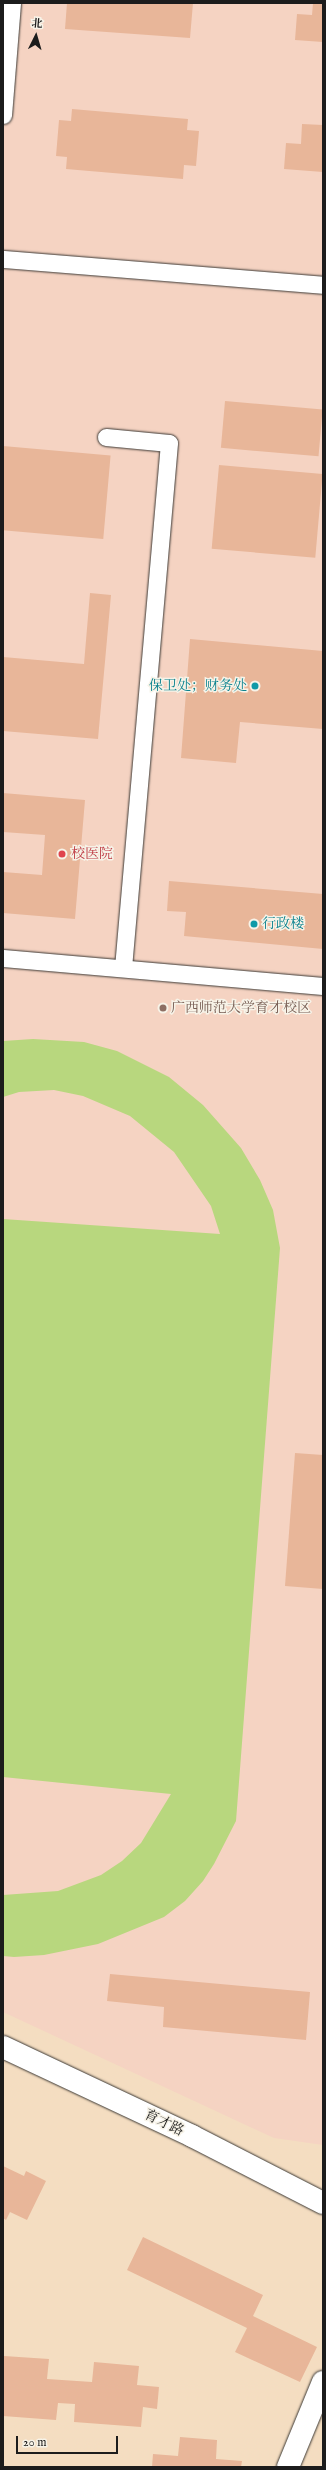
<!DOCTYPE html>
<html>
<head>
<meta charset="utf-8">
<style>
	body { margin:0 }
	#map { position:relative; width:326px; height:2470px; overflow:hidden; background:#f4ddc1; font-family:"IM FELL English","Noto Serif SC",serif }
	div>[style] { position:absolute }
	.built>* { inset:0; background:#f5d3c2 }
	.green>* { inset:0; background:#b8d77e }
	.building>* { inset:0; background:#e8b699; transform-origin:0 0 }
	.roads { filter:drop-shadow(0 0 1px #3c3935) drop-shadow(0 0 1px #3c3935) }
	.lane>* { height:17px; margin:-8.5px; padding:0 8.5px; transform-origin:8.5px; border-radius:8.5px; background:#fff }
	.street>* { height:22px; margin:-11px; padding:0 11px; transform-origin:11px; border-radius:11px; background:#fff }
	.secondary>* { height:22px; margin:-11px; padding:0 11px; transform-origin:11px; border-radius:11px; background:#fff }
	.dots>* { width:11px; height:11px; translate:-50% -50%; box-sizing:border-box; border:2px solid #f7f3e8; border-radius:50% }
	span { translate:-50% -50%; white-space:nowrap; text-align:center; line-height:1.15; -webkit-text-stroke:3px #f7f3e8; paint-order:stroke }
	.culture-label { font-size:14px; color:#0d838f }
	.right { translate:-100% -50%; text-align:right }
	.left { translate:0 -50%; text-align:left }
	.health-label { font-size:14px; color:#be3a42 }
	.education-label { font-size:14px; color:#785e54 }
	.street-label { font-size:14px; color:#1c1c1c }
	.frame { position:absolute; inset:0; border:4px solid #1c1c1c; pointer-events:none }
	.north { position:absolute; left:16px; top:16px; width:40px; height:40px; -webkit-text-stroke:3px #f7f3e8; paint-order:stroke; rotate:5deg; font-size:11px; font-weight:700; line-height:16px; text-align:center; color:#1c1c1c }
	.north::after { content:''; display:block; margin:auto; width:14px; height:18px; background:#1c1c1c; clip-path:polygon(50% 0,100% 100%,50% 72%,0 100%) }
	.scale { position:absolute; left:16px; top:2436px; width:102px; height:18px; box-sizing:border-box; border:2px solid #1c1c1c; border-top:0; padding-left:5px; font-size:12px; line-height:14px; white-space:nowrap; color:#1c1c1c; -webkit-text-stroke:3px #f7f3e8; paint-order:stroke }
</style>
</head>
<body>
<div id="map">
	<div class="built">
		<div style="clip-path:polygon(3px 3px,323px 3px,323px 2145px,274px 2138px,3px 2012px)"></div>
	</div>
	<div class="green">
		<div style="clip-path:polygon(33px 1039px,84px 1042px,117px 1051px,169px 1077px,203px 1105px,241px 1148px,260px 1180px,273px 1210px,280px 1248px,236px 1821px,214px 1864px,203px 1881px,185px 1901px,164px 1917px,98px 1944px,44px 1955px,14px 1957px,3px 1956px,3px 1895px,58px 1891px,101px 1875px,122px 1861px,141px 1843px,171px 1794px,3px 1777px,3px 1219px,220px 1234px,211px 1206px,174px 1152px,130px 1116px,83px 1096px,54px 1090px,19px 1092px,3px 1097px,3px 1041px)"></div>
	</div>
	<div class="building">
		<div style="clip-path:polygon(67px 3px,193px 3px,190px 38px,65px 29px)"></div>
		<div style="clip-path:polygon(313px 3px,323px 3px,323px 42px,295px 40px,297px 14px,312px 15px)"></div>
		<div style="clip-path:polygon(72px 109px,188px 119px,187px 130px,199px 131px,196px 166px,184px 165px,183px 179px,66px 169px,67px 157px,56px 156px,59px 120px,71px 121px)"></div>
		<div style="clip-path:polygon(302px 124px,323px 125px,323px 172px,284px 169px,286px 143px,301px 144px)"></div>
		<div style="left:225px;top:401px;width:98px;height:47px;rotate:5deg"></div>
		<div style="left:3px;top:446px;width:108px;height:84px;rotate:5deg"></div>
		<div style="left:219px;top:465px;width:104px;height:84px;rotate:5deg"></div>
		<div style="clip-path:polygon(90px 593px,111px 595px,98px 739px,3px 731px,3px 657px,84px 664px)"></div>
		<div style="clip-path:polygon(190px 639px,323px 651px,323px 729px,240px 722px,236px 763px,181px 758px)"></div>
		<div style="clip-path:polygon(3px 793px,85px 800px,75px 919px,3px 913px,3px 872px,42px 875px,45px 835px,3px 832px)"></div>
		<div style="clip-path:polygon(169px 881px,323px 894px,323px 949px,184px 936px,186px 912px,167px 911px)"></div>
		<div style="clip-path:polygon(295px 1453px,323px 1455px,323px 1589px,285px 1586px)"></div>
		<div style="clip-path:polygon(110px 1974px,310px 1992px,306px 2040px,163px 2027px,164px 2007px,107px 2001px)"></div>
		<div style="clip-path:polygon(3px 2166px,24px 2176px,26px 2171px,46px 2181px,27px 2220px,10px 2212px,6px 2220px,3px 2218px)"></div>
		<div style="clip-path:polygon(143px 2237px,263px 2295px,253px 2316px,317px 2347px,300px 2382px,235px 2352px,247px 2328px,127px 2270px)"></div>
		<div style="clip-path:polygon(4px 2356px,49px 2359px,47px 2379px,92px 2382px,94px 2362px,139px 2366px,137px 2385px,159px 2387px,157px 2409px,143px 2407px,141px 2427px,74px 2422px,75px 2404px,58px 2403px,56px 2420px,3px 2416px)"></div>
		<div style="clip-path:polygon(180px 2437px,217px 2440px,216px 2459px,242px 2461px,241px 2467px,152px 2467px,153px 2454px,178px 2456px)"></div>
	</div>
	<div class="roads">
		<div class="lane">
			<div style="left:3px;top:115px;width:112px;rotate:-85.4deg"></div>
			<div style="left:3px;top:259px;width:321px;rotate:4.6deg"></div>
			<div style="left:106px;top:437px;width:63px;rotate:5.4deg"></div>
			<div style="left:169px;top:443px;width:527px;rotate:95.01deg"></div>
			<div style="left:3px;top:958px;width:321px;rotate:5deg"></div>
		</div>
		<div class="street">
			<div style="left:288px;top:2467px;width:92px;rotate:-67.6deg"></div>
		</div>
		<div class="secondary">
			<div style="left:3px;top:2047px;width:209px;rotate:25.2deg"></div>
			<div style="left:192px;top:2136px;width:147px;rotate:27.1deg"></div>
		</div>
	</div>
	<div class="dots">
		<div style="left:255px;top:686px;background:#0f9aa8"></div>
		<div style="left:62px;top:854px;background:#e0444e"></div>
		<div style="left:254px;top:924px;background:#0f9aa8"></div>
		<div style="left:163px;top:1008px;background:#8d6e63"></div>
	</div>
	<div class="culture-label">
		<span class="right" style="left:247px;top:686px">保卫处；财务处</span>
		<span class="left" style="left:262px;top:924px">行政楼</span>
	</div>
	<div class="health-label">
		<span class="left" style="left:71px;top:854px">校医院</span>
	</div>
	<div class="education-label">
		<span class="left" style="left:171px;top:1008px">广西师范大学育才校区</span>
	</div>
	<div class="street-label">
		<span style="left:164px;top:2123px;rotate:26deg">育才路</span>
	</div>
	<div class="frame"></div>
	<div class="north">北</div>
	<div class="scale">20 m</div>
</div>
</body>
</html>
